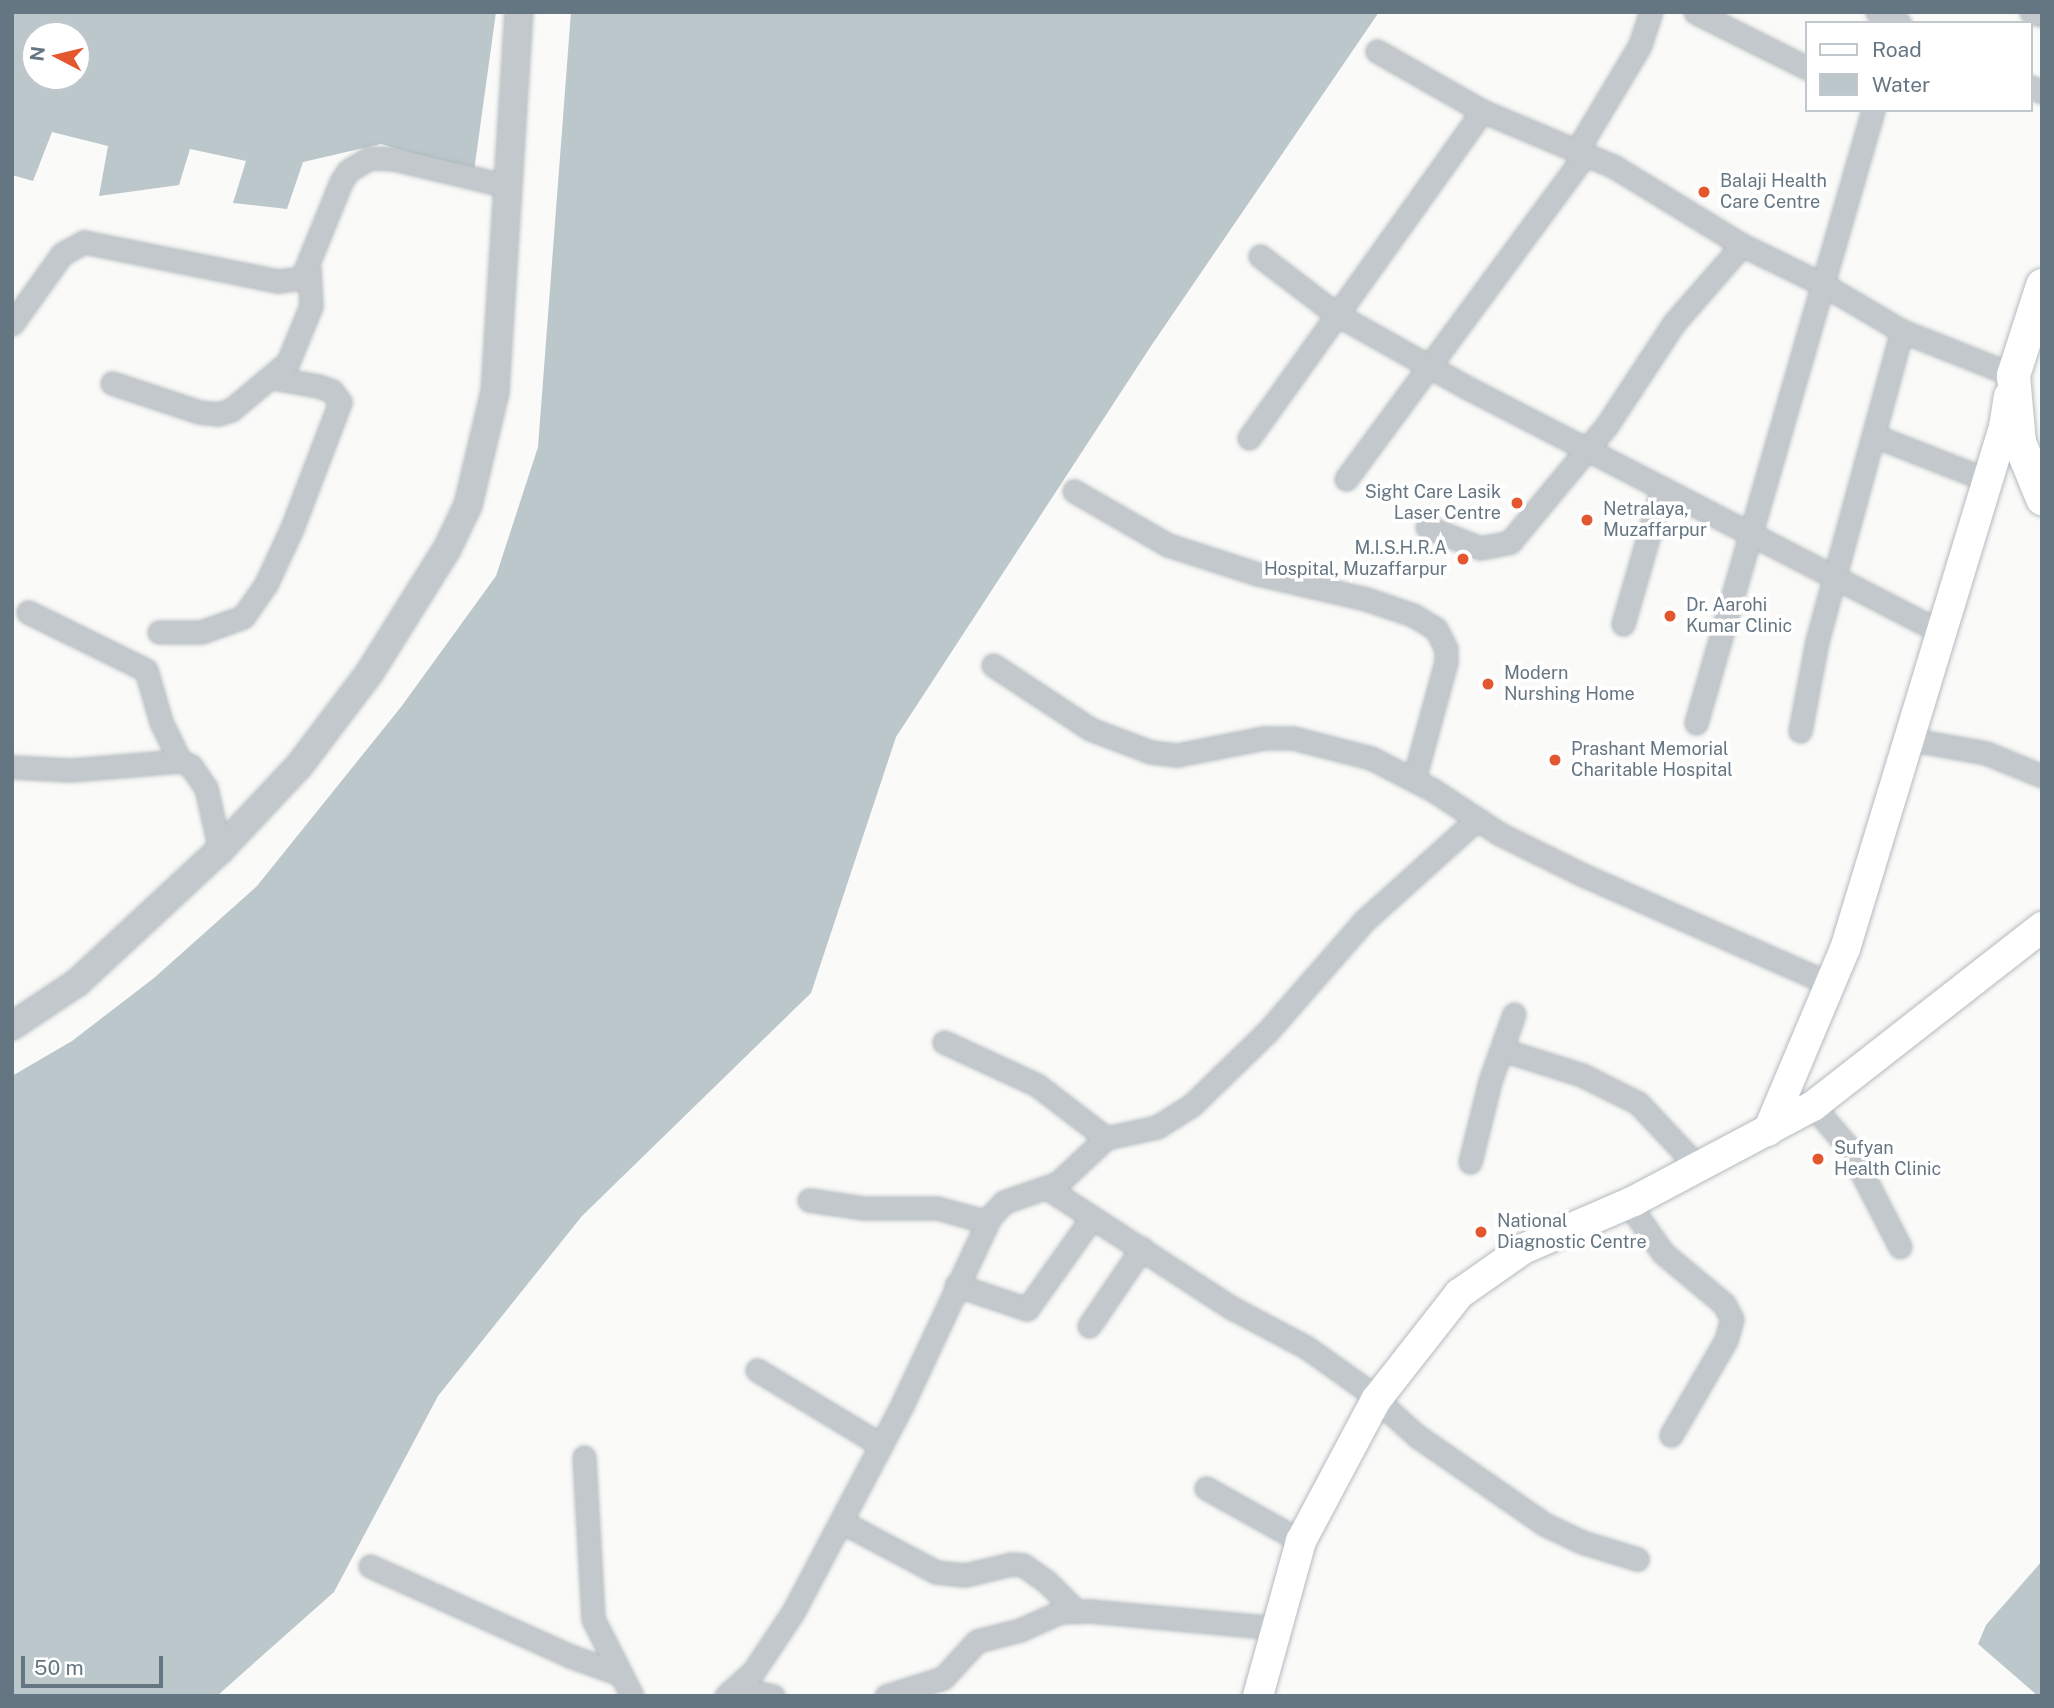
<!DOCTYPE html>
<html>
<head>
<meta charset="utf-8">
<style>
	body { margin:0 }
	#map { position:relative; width:2054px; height:1708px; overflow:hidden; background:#fafaf8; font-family:"Public Sans",sans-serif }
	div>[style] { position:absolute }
	.water>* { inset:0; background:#bbc7cb }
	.roads { filter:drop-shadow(0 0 2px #b3babf) drop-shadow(0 0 2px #b3babf) }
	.minor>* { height:21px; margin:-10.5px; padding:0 10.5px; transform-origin:10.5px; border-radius:10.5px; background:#c3c8cc }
	.tertiary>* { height:26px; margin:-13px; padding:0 13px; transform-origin:13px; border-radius:13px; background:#c3c8cc }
	.secondary>* { height:30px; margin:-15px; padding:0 15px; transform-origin:15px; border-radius:15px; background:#fff }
	.primary>* { height:33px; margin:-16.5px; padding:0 16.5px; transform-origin:16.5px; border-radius:16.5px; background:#fff }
	.dots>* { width:19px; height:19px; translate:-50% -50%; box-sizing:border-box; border:4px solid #fff; border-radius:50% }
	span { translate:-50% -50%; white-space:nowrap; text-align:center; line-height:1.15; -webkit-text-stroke:7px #fff; paint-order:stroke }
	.poi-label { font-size:18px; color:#657683 }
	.left { translate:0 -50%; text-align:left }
	.right { translate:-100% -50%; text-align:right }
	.frame { position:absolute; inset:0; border:14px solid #657683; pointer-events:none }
	.legend { position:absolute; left:1805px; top:21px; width:228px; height:91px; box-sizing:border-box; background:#fff; border:2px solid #c1c8cd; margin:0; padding:9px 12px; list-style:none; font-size:21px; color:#657683 }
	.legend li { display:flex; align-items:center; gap:14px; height:35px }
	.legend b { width:35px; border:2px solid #c1c8cd }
	.north { position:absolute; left:21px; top:21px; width:70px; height:70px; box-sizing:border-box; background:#fff; border:2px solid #c1c8cd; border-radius:50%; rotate:277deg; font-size:19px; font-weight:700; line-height:28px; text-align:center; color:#657683 }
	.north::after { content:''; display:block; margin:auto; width:24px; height:32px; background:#e4572e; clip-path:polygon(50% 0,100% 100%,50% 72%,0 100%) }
	.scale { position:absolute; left:21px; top:1656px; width:142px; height:32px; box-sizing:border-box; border:4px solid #657683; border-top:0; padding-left:9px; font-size:21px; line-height:24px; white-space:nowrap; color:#657683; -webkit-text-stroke:5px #fff; paint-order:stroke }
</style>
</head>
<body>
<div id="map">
	<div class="water">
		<div style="clip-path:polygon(evenodd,12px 12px,496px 12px,474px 171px,381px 144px,303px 162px,287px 209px,233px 203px,246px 161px,190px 149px,179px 185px,99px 196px,108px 146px,52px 132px,33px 181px,12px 175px,12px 12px,35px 35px,77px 35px,77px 77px,35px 77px,35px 35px)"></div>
		<div style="clip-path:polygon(571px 12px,1379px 12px,1151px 346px,896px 737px,811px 993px,582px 1216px,438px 1396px,334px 1592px,217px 1696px,12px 1696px,12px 1076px,72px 1041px,154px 978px,257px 886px,401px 707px,496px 576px,538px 447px)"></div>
		<div style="clip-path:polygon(2042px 1561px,2042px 1696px,2038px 1696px,1978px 1644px,1986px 1625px)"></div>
	</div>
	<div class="roads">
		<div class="minor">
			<div style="left:1695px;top:12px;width:125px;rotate:26.6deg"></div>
			<div style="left:1877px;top:12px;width:25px;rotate:26deg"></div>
			<div style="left:2031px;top:12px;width:11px;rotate:15deg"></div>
			<div style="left:1377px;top:51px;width:121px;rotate:29.7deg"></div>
			<div style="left:1482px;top:111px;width:142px;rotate:22.8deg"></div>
			<div style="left:1613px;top:166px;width:151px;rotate:31.5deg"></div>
			<div style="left:1742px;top:245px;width:91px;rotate:26deg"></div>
			<div style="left:1824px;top:285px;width:91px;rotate:30.5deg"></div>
			<div style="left:1902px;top:331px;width:119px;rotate:21.6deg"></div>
			<div style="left:2031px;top:87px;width:12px;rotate:24deg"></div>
			<div style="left:1576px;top:152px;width:125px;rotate:-59.1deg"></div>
			<div style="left:1640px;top:45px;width:35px;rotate:-72deg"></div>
			<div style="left:1260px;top:256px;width:96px;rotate:37.3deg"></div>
			<div style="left:1336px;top:314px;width:151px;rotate:29.3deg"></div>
			<div style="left:1468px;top:388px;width:530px;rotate:27.29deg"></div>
			<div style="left:12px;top:324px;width:86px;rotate:-54.5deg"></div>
			<div style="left:62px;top:254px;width:25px;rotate:-29deg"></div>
			<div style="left:84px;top:242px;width:198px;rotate:11.4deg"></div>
			<div style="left:278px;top:281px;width:24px;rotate:-7deg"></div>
			<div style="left:302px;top:278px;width:104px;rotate:-67.9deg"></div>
			<div style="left:341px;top:182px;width:13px;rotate:-58deg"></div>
			<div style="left:348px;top:171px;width:26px;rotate:-31deg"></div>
			<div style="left:370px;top:158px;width:24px;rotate:2deg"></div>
			<div style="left:394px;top:159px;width:116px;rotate:13.4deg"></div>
			<div style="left:112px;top:383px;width:92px;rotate:18.4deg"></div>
			<div style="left:199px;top:412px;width:19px;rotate:6deg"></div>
			<div style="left:218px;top:414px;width:14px;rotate:-17deg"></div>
			<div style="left:231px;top:410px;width:75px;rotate:-40.1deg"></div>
			<div style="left:288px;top:362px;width:61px;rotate:-67.7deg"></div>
			<div style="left:311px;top:306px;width:37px;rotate:-93deg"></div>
			<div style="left:1875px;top:436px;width:120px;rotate:21.4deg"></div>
			<div style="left:1249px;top:438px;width:402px;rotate:-54.5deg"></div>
			<div style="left:1346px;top:479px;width:403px;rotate:-53.6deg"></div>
			<div style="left:1074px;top:491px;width:108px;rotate:29.9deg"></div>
			<div style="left:1168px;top:545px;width:95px;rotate:17.9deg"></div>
			<div style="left:1258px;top:574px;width:111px;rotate:13deg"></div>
			<div style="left:1366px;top:599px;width:50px;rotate:18.8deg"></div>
			<div style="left:1413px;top:615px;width:27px;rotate:31deg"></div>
			<div style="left:1436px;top:629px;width:22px;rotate:63deg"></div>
			<div style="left:1446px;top:649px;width:13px;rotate:90deg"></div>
			<div style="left:1446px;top:662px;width:121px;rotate:105.3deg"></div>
			<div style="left:1427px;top:527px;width:57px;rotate:21.6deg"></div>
			<div style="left:1480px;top:548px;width:31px;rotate:-11deg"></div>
			<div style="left:1510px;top:542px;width:152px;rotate:-50.3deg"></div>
			<div style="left:1607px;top:425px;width:122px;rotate:-56.7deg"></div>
			<div style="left:1674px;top:323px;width:103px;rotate:-48.9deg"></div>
			<div style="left:28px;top:612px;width:131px;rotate:26.2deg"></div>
			<div style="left:146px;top:670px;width:54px;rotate:73.9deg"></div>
			<div style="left:161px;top:722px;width:43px;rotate:64deg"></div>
			<div style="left:1623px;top:624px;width:137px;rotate:-73.9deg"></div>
			<div style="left:159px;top:632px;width:42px"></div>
			<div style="left:201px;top:632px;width:45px;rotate:-19.7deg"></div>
			<div style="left:243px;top:617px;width:40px;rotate:-55.1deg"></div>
			<div style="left:266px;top:584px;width:62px;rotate:-65.1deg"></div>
			<div style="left:292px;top:528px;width:135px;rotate:-69.1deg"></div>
			<div style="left:340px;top:402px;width:14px;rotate:-126deg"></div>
			<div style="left:332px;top:391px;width:15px;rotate:-160deg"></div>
			<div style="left:318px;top:386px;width:46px;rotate:-169.9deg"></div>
			<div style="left:993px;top:665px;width:116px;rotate:33.4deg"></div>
			<div style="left:1090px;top:729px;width:65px;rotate:20.7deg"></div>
			<div style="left:1151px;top:752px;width:26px;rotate:7deg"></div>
			<div style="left:1177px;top:755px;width:89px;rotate:-11.1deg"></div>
			<div style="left:1264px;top:738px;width:29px"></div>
			<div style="left:1293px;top:738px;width:81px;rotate:14.4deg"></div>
			<div style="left:1371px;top:758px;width:70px;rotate:27.3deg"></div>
			<div style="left:1433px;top:790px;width:80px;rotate:33.3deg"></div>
			<div style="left:1500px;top:834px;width:93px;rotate:26.3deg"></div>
			<div style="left:1583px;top:875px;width:270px;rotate:23.8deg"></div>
			<div style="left:1696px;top:723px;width:638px;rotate:-73.89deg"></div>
			<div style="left:1800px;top:731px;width:92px;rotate:-79.3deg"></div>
			<div style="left:1817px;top:641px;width:321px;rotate:-74.7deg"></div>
			<div style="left:1907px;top:739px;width:80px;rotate:10deg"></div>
			<div style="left:1986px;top:753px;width:61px;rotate:22.3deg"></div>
			<div style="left:12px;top:767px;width:59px;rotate:2.9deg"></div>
			<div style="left:71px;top:770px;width:109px;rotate:-4.7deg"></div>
			<div style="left:180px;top:761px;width:12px;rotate:24deg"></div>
			<div style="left:191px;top:766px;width:27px;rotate:56deg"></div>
			<div style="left:206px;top:788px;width:64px;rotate:77.3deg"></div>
			<div style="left:944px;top:1042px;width:102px;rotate:24.8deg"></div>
			<div style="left:1037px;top:1085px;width:87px;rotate:37.5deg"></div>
			<div style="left:1503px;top:1050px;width:83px;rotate:17.6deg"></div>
			<div style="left:1582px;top:1075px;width:63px;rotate:26.6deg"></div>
			<div style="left:1638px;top:1103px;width:91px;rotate:46.8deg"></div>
			<div style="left:1813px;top:1106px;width:55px;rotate:49.4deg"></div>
			<div style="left:1849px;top:1148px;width:111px;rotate:62.7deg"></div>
			<div style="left:1470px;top:1162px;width:83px;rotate:-76.1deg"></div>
			<div style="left:1490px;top:1081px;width:71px;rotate:-70.3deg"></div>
			<div style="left:1047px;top:1188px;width:221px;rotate:33deg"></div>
			<div style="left:1232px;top:1308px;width:84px;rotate:27.8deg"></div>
			<div style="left:1306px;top:1347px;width:72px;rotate:35.4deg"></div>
			<div style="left:1365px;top:1389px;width:70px;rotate:42.1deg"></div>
			<div style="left:1417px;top:1436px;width:155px;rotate:34.7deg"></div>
			<div style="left:1544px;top:1524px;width:42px;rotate:25.3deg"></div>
			<div style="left:1582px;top:1542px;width:58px;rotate:17.2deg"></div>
			<div style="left:809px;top:1200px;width:56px;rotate:8.3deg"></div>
			<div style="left:864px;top:1208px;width:73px"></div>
			<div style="left:937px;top:1208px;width:52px;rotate:15.6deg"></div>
			<div style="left:1628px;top:1203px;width:61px;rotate:55deg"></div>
			<div style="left:1663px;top:1253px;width:80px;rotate:39.9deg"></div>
			<div style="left:1724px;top:1304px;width:17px;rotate:62deg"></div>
			<div style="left:1732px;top:1319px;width:22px;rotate:106deg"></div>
			<div style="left:1726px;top:1340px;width:110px;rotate:120.1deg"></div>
			<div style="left:956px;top:1285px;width:75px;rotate:18.7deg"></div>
			<div style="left:1027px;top:1309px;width:110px;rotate:-54.6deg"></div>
			<div style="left:1089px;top:1326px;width:94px;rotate:-55.8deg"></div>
			<div style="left:757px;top:1370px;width:145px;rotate:31.2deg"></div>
			<div style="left:584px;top:1457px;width:162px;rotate:86.8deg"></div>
			<div style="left:593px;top:1619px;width:86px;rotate:63.1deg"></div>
			<div style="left:1206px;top:1488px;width:109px;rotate:29.2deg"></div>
			<div style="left:842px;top:1522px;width:106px;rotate:28deg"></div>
			<div style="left:936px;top:1572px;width:29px;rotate:6deg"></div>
			<div style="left:965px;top:1575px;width:47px;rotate:-13.4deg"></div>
			<div style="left:1011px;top:1564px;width:12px;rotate:5deg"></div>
			<div style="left:1023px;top:1565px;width:28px;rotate:35deg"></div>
			<div style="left:1046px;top:1581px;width:41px;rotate:45deg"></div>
			<div style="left:370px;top:1566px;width:219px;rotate:24.2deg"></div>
			<div style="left:570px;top:1656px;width:53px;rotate:19.8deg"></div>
			<div style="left:736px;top:1688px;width:38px;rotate:12deg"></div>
			<div style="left:726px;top:1696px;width:36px;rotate:-42deg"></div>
			<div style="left:753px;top:1672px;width:72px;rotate:-56.3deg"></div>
			<div style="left:793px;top:1612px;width:234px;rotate:-62.2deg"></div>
			<div style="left:902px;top:1405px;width:208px;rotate:-64.9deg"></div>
			<div style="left:990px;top:1217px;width:21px;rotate:-47deg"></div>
			<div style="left:1004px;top:1202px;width:57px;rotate:-19.4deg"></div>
			<div style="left:1058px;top:1183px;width:66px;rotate:-43.2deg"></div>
			<div style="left:1106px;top:1138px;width:52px;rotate:-12.2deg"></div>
			<div style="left:1157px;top:1127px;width:41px;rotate:-32.2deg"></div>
			<div style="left:1192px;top:1105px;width:106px;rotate:-44.2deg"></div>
			<div style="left:1268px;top:1031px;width:147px;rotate:-48.9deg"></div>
			<div style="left:1365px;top:920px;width:151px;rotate:-42deg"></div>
			<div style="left:886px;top:1696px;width:60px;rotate:-17.5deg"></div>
			<div style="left:943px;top:1678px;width:50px;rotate:-47.4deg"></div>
			<div style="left:977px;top:1641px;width:44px;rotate:-14.3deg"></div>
			<div style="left:1020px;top:1630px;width:44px;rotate:-24.2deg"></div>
			<div style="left:1060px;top:1612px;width:30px;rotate:-2deg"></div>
			<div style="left:1090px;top:1611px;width:188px;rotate:5.2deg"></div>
		</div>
		<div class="tertiary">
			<div style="left:12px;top:1026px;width:79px;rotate:-33.7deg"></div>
			<div style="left:78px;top:982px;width:194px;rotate:-42.9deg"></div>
			<div style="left:220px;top:850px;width:115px;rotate:-46.8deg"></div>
			<div style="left:299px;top:766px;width:118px;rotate:-52.9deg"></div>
			<div style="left:370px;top:672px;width:145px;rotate:-58deg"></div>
			<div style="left:447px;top:549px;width:49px;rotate:-64.5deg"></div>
			<div style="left:468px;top:505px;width:116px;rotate:-76.6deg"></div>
			<div style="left:495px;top:392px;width:381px;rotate:-86.4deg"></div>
		</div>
		<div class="secondary">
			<div style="left:1768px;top:1131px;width:198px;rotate:-67.1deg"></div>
			<div style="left:1845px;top:949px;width:546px;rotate:-73.06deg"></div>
			<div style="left:2004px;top:427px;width:31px;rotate:-81deg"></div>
			<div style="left:1258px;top:1696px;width:161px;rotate:-74.5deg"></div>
			<div style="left:1301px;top:1541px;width:160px;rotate:-62deg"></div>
			<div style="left:1376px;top:1400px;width:135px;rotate:-51.9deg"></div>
			<div style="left:1459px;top:1294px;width:78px;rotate:-35.1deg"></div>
			<div style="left:1523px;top:1249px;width:121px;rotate:-23.4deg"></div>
			<div style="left:1634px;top:1201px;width:203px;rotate:-28deg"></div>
			<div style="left:1813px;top:1106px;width:291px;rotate:-38deg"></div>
		</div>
		<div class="primary">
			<div style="left:2042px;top:285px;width:95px;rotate:107.9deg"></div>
			<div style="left:2013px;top:375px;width:67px;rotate:84.9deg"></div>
			<div style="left:2019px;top:442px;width:61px;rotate:67.7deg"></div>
		</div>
	</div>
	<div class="dots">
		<div style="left:1704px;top:192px;background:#e4572e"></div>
		<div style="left:1517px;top:503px;background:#e4572e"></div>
		<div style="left:1587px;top:520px;background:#e4572e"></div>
		<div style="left:1463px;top:559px;background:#e4572e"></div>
		<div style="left:1670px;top:616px;background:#e4572e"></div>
		<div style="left:1488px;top:684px;background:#e4572e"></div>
		<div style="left:1555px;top:760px;background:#e4572e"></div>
		<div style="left:1818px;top:1159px;background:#e4572e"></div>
		<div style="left:1481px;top:1232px;background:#e4572e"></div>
	</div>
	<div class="poi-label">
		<span class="left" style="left:1720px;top:192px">Balaji Health<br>Care Centre</span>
		<span class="right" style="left:1501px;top:503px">Sight Care Lasik<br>Laser Centre</span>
		<span class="left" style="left:1603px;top:520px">Netralaya,<br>Muzaffarpur</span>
		<span class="right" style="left:1447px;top:559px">M.I.S.H.R.A<br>Hospital, Muzaffarpur</span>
		<span class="left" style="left:1686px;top:616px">Dr. Aarohi<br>Kumar Clinic</span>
		<span class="left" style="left:1504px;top:684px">Modern<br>Nurshing Home</span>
		<span class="left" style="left:1571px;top:760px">Prashant Memorial<br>Charitable Hospital</span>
		<span class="left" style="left:1834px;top:1159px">Sufyan<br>Health Clinic</span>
		<span class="left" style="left:1497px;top:1232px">National<br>Diagnostic Centre</span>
	</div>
	<div class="frame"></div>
	<ul class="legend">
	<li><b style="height:9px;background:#fff"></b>Road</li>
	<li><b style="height:19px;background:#bbc7cb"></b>Water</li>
	</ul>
	<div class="north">N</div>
	<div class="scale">50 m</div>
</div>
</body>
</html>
